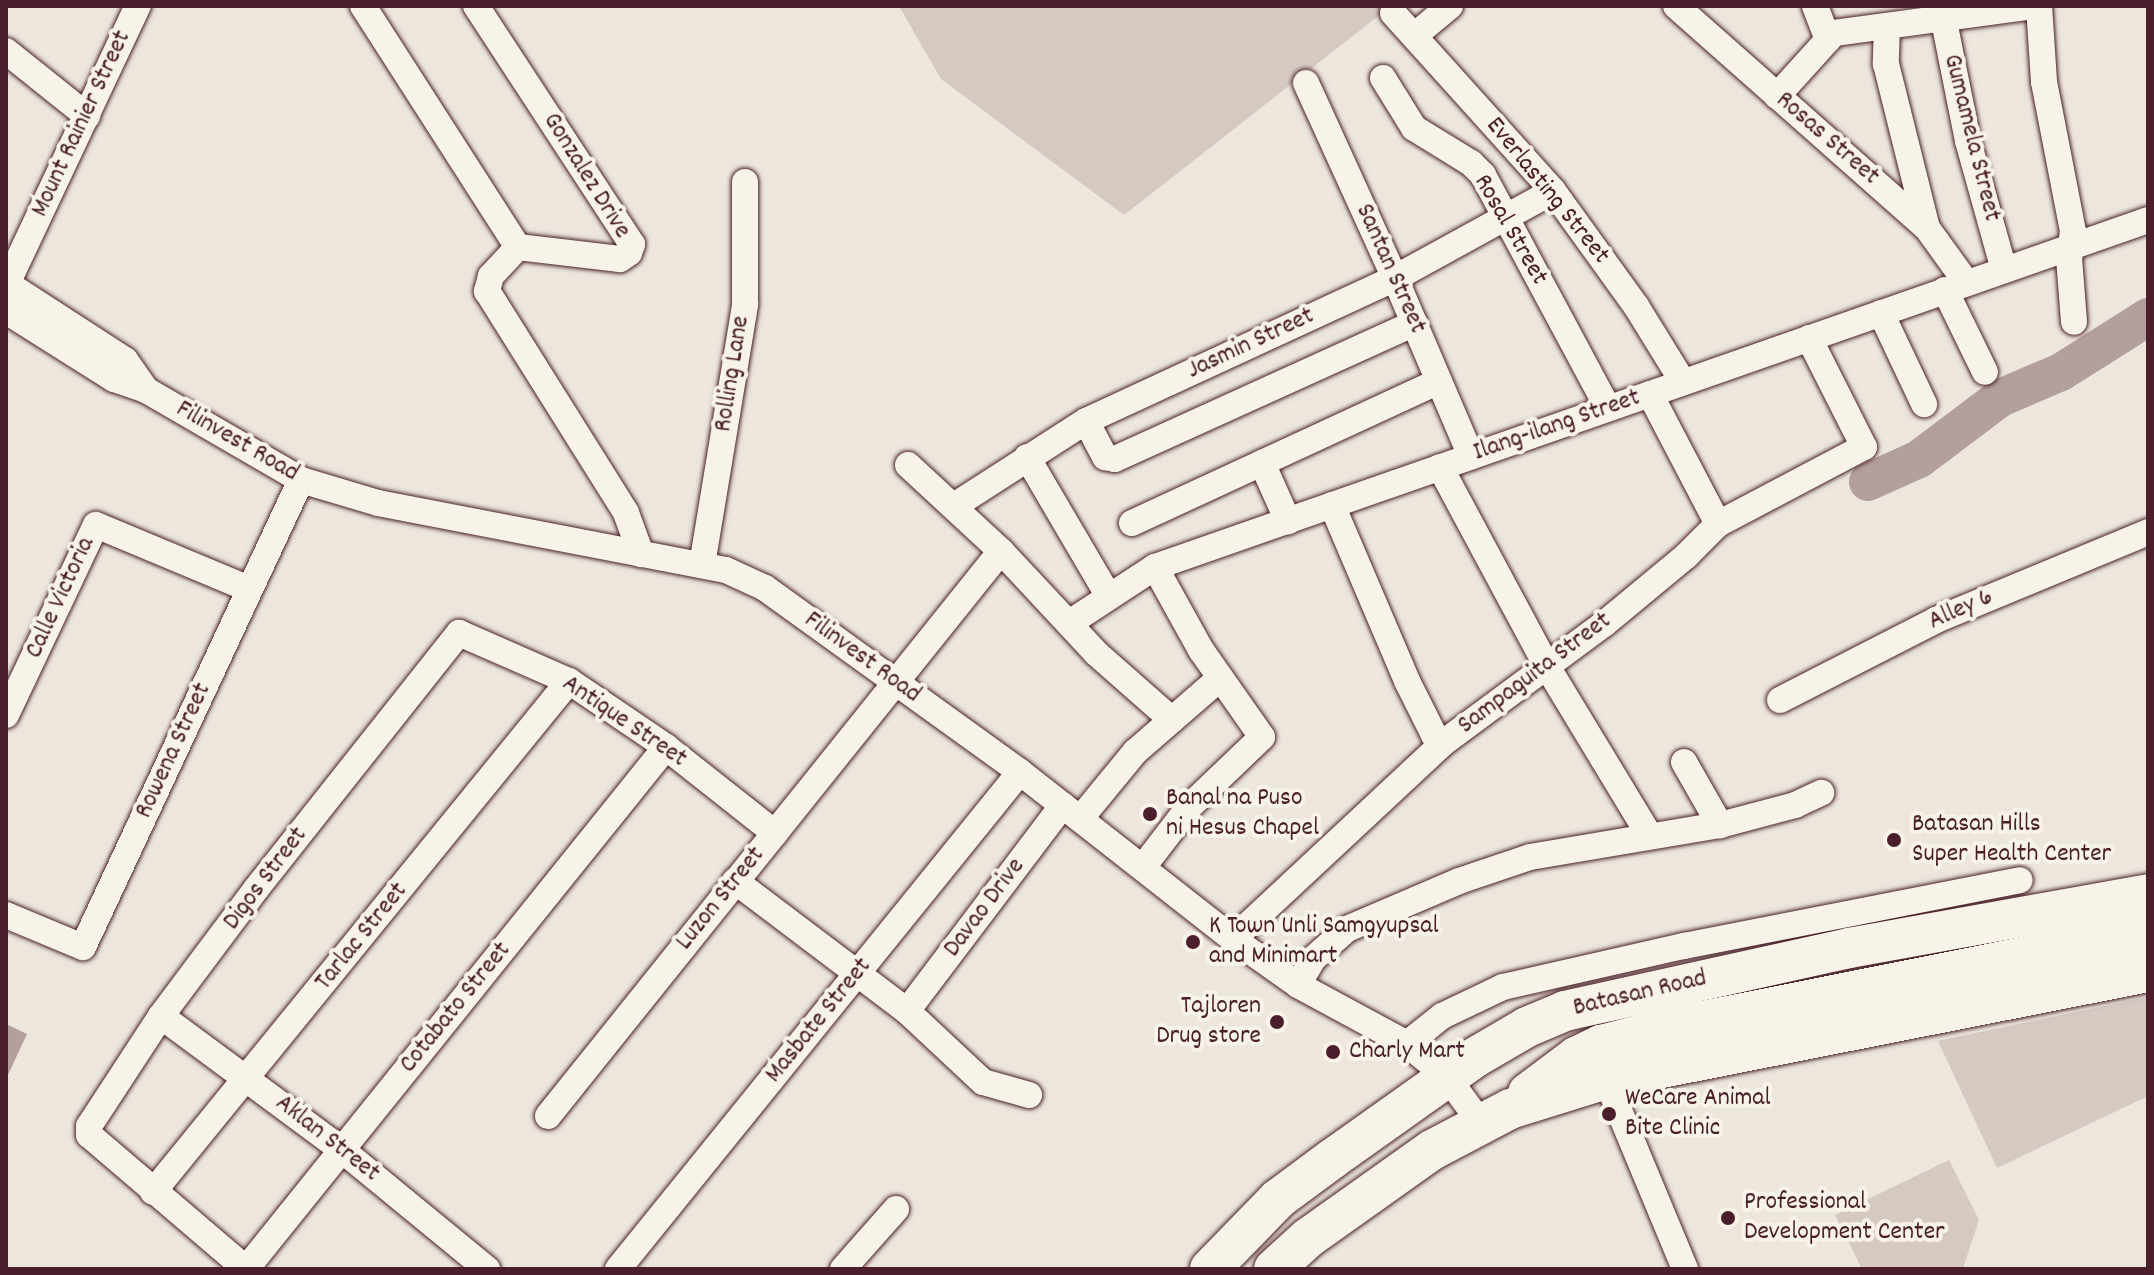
<!DOCTYPE html>
<html>
<head>
<meta charset="utf-8">
<style>
	body { margin:0 }
	#map { position:relative; width:2154px; height:1275px; overflow:hidden; background:#ece6dd; font-family:Dekko,sans-serif }
	div>[style] { position:absolute }
	.green>* { inset:0; background:#d5c9c2 }
	.water>* { inset:0; background:#b39f9d }
	.river>* { height:38px; margin:-19px; padding:0 19px; transform-origin:19px; border-radius:19px; background:#b39f9d }
	.roads { filter:drop-shadow(0 0 2px #4a1f2b) drop-shadow(0 0 2px #4a1f2b) }
	.street>* { height:26px; margin:-13px; padding:0 13px; transform-origin:13px; border-radius:13px; background:#f7f3e8 }
	.primary>* { height:40px; margin:-20px; padding:0 20px; transform-origin:20px; border-radius:20px; background:#f7f3e8 }
	.dots>* { width:22px; height:22px; translate:-50% -50%; box-sizing:border-box; border:4px solid #f7f3e8; border-radius:50% }
	span { translate:-50% -50%; white-space:nowrap; text-align:center; line-height:1.15; -webkit-text-stroke:8px #f7f3e8; paint-order:stroke }
	.street-label { font-size:26px; color:#4a1f2b }
	.poi-label { font-size:26px; color:#4a1f2b }
	.left { translate:0 -50%; text-align:left }
	.right { translate:-100% -50%; text-align:right }
	.frame { position:absolute; inset:0; border:8px solid #4a1f2b; pointer-events:none }
</style>
</head>
<body>
<div id="map">
	<div class="green">
		<div style="clip-path:polygon(899px 6px,1391px 6px,1124px 215px,941px 79px)"></div>
		<div style="clip-path:polygon(2147px 997px,2148px 1096px,1997px 1168px,1938px 1041px)"></div>
		<div style="clip-path:polygon(1949px 1160px,1979px 1220px,1963px 1268px,1862px 1269px,1835px 1215px)"></div>
	</div>
	<div class="water">
		<div style="clip-path:polygon(6px 1024px,27px 1034px,6px 1079px)"></div>
	</div>
	<div class="river">
		<div style="left:1868px;top:482px;width:56px;rotate:-24.3deg"></div>
		<div style="left:1919px;top:459px;width:101px;rotate:-37deg"></div>
		<div style="left:2000px;top:398px;width:66px;rotate:-23.1deg"></div>
		<div style="left:2061px;top:372px;width:103px;rotate:-32.3deg"></div>
	</div>
	<div class="roads">
		<div class="street">
			<div style="left:363px;top:6px;width:287px;rotate:57.3deg"></div>
			<div style="left:518px;top:247px;width:40px;rotate:133deg"></div>
			<div style="left:491px;top:276px;width:16px;rotate:105deg"></div>
			<div style="left:487px;top:291px;width:262px;rotate:57.9deg"></div>
			<div style="left:626px;top:513px;width:44px;rotate:69.9deg"></div>
			<div style="left:476px;top:6px;width:285px;rotate:56.8deg"></div>
			<div style="left:632px;top:244px;width:9px;rotate:108deg"></div>
			<div style="left:629px;top:253px;width:11px;rotate:146deg"></div>
			<div style="left:620px;top:259px;width:103px;rotate:-173.3deg"></div>
			<div style="left:1676px;top:6px;width:335px;rotate:41.5deg"></div>
			<div style="left:1927px;top:228px;width:67px;rotate:54.2deg"></div>
			<div style="left:1815px;top:6px;width:36px;rotate:69deg"></div>
			<div style="left:1941px;top:6px;width:138px;rotate:78.7deg"></div>
			<div style="left:1968px;top:141px;width:134px;rotate:74.4deg"></div>
			<div style="left:2039px;top:6px;width:76px;rotate:86.2deg"></div>
			<div style="left:2044px;top:82px;width:152px;rotate:79deg"></div>
			<div style="left:2073px;top:231px;width:27px;rotate:98deg"></div>
			<div style="left:2069px;top:258px;width:64px;rotate:85.5deg"></div>
			<div style="left:1393px;top:13px;width:239px;rotate:48deg"></div>
			<div style="left:1553px;top:191px;width:142px;rotate:54.2deg"></div>
			<div style="left:1636px;top:306px;width:89px;rotate:58.3deg"></div>
			<div style="left:1887px;top:26px;width:38px;rotate:92deg"></div>
			<div style="left:1886px;top:64px;width:169px;rotate:76deg"></div>
			<div style="left:1414px;top:36px;width:47px;rotate:-39.8deg"></div>
			<div style="left:6px;top:51px;width:104px;rotate:38.7deg"></div>
			<div style="left:1383px;top:78px;width:59px;rotate:58.2deg"></div>
			<div style="left:1414px;top:128px;width:67px;rotate:31.6deg"></div>
			<div style="left:1471px;top:163px;width:17px;rotate:45deg"></div>
			<div style="left:1483px;top:175px;width:264px;rotate:61.8deg"></div>
			<div style="left:1306px;top:83px;width:214px;rotate:65.5deg"></div>
			<div style="left:1395px;top:278px;width:194px;rotate:66.9deg"></div>
			<div style="left:1777px;top:96px;width:85px;rotate:-47.9deg"></div>
			<div style="left:1834px;top:33px;width:203px;rotate:-7.7deg"></div>
			<div style="left:6px;top:283px;width:142px;rotate:32.9deg"></div>
			<div style="left:125px;top:360px;width:37px;rotate:55deg"></div>
			<div style="left:6px;top:286px;width:310px;rotate:-64.8deg"></div>
			<div style="left:1945px;top:290px;width:91px;rotate:64deg"></div>
			<div style="left:6px;top:311px;width:128px;rotate:32.2deg"></div>
			<div style="left:114px;top:379px;width:34px;rotate:19deg"></div>
			<div style="left:146px;top:390px;width:179px;rotate:30.1deg"></div>
			<div style="left:301px;top:480px;width:80px;rotate:16.6deg"></div>
			<div style="left:378px;top:503px;width:354px;rotate:10.9deg"></div>
			<div style="left:726px;top:570px;width:43px;rotate:24.8deg"></div>
			<div style="left:765px;top:588px;width:314px;rotate:35.8deg"></div>
			<div style="left:1020px;top:772px;width:271px;rotate:38.1deg"></div>
			<div style="left:1233px;top:939px;width:80px;rotate:35.3deg"></div>
			<div style="left:1298px;top:985px;width:124px;rotate:28.4deg"></div>
			<div style="left:1407px;top:1044px;width:52px;rotate:39.5deg"></div>
			<div style="left:1447px;top:1077px;width:56px;rotate:53.7deg"></div>
			<div style="left:1881px;top:313px;width:101px;rotate:64.7deg"></div>
			<div style="left:1650px;top:394px;width:147px;rotate:62.4deg"></div>
			<div style="left:1086px;top:421px;width:41px;rotate:62.2deg"></div>
			<div style="left:1105px;top:457px;width:10px;rotate:11deg"></div>
			<div style="left:1115px;top:459px;width:329px;rotate:-24.4deg"></div>
			<div style="left:1027px;top:457px;width:160px;rotate:59.6deg"></div>
			<div style="left:1262px;top:463px;width:64px;rotate:65.9deg"></div>
			<div style="left:908px;top:465px;width:127px;rotate:42.8deg"></div>
			<div style="left:1001px;top:551px;width:139px;rotate:47deg"></div>
			<div style="left:1096px;top:653px;width:101px;rotate:41.4deg"></div>
			<div style="left:1440px;top:467px;width:228px;rotate:61.8deg"></div>
			<div style="left:1548px;top:668px;width:195px;rotate:58.8deg"></div>
			<div style="left:1332px;top:505px;width:191px;rotate:66.9deg"></div>
			<div style="left:1407px;top:681px;width:60px;rotate:63.4deg"></div>
			<div style="left:1434px;top:735px;width:12px;rotate:42deg"></div>
			<div style="left:954px;top:506px;width:157px;rotate:-32.8deg"></div>
			<div style="left:1086px;top:421px;width:340px;rotate:-24.8deg"></div>
			<div style="left:1395px;top:278px;width:180px;rotate:-28.8deg"></div>
			<div style="left:1132px;top:523px;width:338px;rotate:-24.8deg"></div>
			<div style="left:702px;top:565px;width:265px;rotate:-80.6deg"></div>
			<div style="left:745px;top:304px;width:122px;rotate:-90deg"></div>
			<div style="left:1071px;top:622px;width:100px;rotate:-33.2deg"></div>
			<div style="left:1155px;top:567px;width:1052px;rotate:-19.26deg"></div>
			<div style="left:1780px;top:700px;width:175px;rotate:-27.1deg"></div>
			<div style="left:1936px;top:620px;width:230px;rotate:-22.5deg"></div>
			<div style="left:6px;top:715px;width:210px;rotate:-64.7deg"></div>
			<div style="left:96px;top:525px;width:166px;rotate:22.7deg"></div>
			<div style="left:1684px;top:762px;width:73px;rotate:60.3deg"></div>
			<div style="left:1080px;top:819px;width:87px;rotate:-50.6deg"></div>
			<div style="left:1135px;top:752px;width:113px;rotate:-41deg"></div>
			<div style="left:1143px;top:867px;width:76px;rotate:-52.5deg"></div>
			<div style="left:1189px;top:807px;width:101px;rotate:-43.8deg"></div>
			<div style="left:1262px;top:737px;width:106px;rotate:-125deg"></div>
			<div style="left:1201px;top:650px;width:95px;rotate:-119deg"></div>
			<div style="left:735px;top:881px;width:216px;rotate:37.1deg"></div>
			<div style="left:907px;top:1011px;width:104px;rotate:43.1deg"></div>
			<div style="left:983px;top:1082px;width:48px;rotate:15.8deg"></div>
			<div style="left:6px;top:915px;width:83px;rotate:22.6deg"></div>
			<div style="left:83px;top:947px;width:515px;rotate:-64.98deg"></div>
			<div style="left:1233px;top:939px;width:287px;rotate:-43deg"></div>
			<div style="left:1443px;top:743px;width:200px;rotate:-36.5deg"></div>
			<div style="left:1604px;top:624px;width:107px;rotate:-39.7deg"></div>
			<div style="left:1686px;top:556px;width:45px;rotate:-45deg"></div>
			<div style="left:1718px;top:524px;width:165px;rotate:-27.8deg"></div>
			<div style="left:1864px;top:447px;width:122px;rotate:-116.8deg"></div>
			<div style="left:1298px;top:985px;width:30px;rotate:-60deg"></div>
			<div style="left:1313px;top:959px;width:45px;rotate:-41.4deg"></div>
			<div style="left:1347px;top:929px;width:122px;rotate:-23.2deg"></div>
			<div style="left:1459px;top:881px;width:75px;rotate:-18.7deg"></div>
			<div style="left:1530px;top:857px;width:193px;rotate:-9.6deg"></div>
			<div style="left:1720px;top:825px;width:78px;rotate:-14.9deg"></div>
			<div style="left:1795px;top:805px;width:29px;rotate:-25deg"></div>
			<div style="left:907px;top:1011px;width:258px;rotate:-52.9deg"></div>
			<div style="left:161px;top:1016px;width:225px;rotate:36.5deg"></div>
			<div style="left:342px;top:1150px;width:188px;rotate:39.4deg"></div>
			<div style="left:1407px;top:1044px;width:45px;rotate:-38.7deg"></div>
			<div style="left:1442px;top:1016px;width:68px;rotate:-25.4deg"></div>
			<div style="left:1503px;top:987px;width:186px;rotate:-12.8deg"></div>
			<div style="left:1684px;top:946px;width:342px;rotate:-11.1deg"></div>
			<div style="left:1606px;top:1079px;width:206px;rotate:67.4deg"></div>
			<div style="left:548px;top:1116px;width:724px;rotate:-51.28deg"></div>
			<div style="left:153px;top:1192px;width:659px;rotate:-50.85deg"></div>
			<div style="left:246px;top:1269px;width:206px;rotate:-139.5deg"></div>
			<div style="left:89px;top:1135px;width:9px;rotate:-90deg"></div>
			<div style="left:89px;top:1126px;width:131px;rotate:-56.8deg"></div>
			<div style="left:161px;top:1016px;width:159px;rotate:-53.2deg"></div>
			<div style="left:256px;top:889px;width:327px;rotate:-51.6deg"></div>
			<div style="left:459px;top:633px;width:120px;rotate:23.6deg"></div>
			<div style="left:569px;top:681px;width:117px;rotate:34.2deg"></div>
			<div style="left:666px;top:747px;width:139px;rotate:38.3deg"></div>
			<div style="left:246px;top:1269px;width:670px;rotate:-51.18deg"></div>
			<div style="left:618px;top:1269px;width:639px;rotate:-51.03deg"></div>
			<div style="left:843px;top:1269px;width:80px;rotate:-48.5deg"></div>
		</div>
		<div class="primary">
			<div style="left:1528px;top:1093px;width:60px;rotate:-36.9deg"></div>
			<div style="left:1576px;top:1057px;width:28px;rotate:-26deg"></div>
			<div style="left:1601px;top:1045px;width:64px;rotate:-14.5deg"></div>
			<div style="left:1663px;top:1029px;width:495px;rotate:-11.3deg"></div>
			<div style="left:1210px;top:1269px;width:98px;rotate:-45.8deg"></div>
			<div style="left:1278px;top:1199px;width:67px;rotate:-36.5deg"></div>
			<div style="left:1332px;top:1159px;width:174px;rotate:-35.4deg"></div>
			<div style="left:1474px;top:1058px;width:61px;rotate:-30.3deg"></div>
			<div style="left:1527px;top:1027px;width:41px;rotate:-22.8deg"></div>
			<div style="left:1565px;top:1011px;width:291px;rotate:-12.5deg"></div>
			<div style="left:1849px;top:948px;width:304px;rotate:-10.2deg"></div>
			<div style="left:1274px;top:1269px;width:46px;rotate:-42.4deg"></div>
			<div style="left:1308px;top:1238px;width:152px;rotate:-35.4deg"></div>
			<div style="left:1432px;top:1150px;width:88px;rotate:-27.7deg"></div>
			<div style="left:1510px;top:1109px;width:101px;rotate:-17.4deg"></div>
			<div style="left:1606px;top:1079px;width:552px;rotate:-11.17deg"></div>
		</div>
	</div>
	<div class="dots">
		<div style="left:1150px;top:814px;background:#4a1f2b"></div>
		<div style="left:1894px;top:840px;background:#4a1f2b"></div>
		<div style="left:1193px;top:942px;background:#4a1f2b"></div>
		<div style="left:1277px;top:1022px;background:#4a1f2b"></div>
		<div style="left:1333px;top:1052px;background:#4a1f2b"></div>
		<div style="left:1609px;top:1114px;background:#4a1f2b"></div>
		<div style="left:1728px;top:1218px;background:#4a1f2b"></div>
	</div>
	<div class="street-label">
		<span style="left:82px;top:124px;rotate:-65deg">Mount Rainier Street</span>
		<span style="left:1971px;top:138px;rotate:76deg">Gumamela Street</span>
		<span style="left:1827px;top:139px;rotate:41deg">Rosas Street</span>
		<span style="left:586px;top:176px;rotate:58deg">Gonzalez Drive</span>
		<span style="left:1547px;top:191px;rotate:51deg">Everlasting Street</span>
		<span style="left:1510px;top:230px;rotate:60deg">Rosal Street</span>
		<span style="left:1390px;top:269px;rotate:66deg">Santan Street</span>
		<span style="left:1251px;top:344px;rotate:-25deg">Jasmin Street</span>
		<span style="left:733px;top:374px;rotate:-81deg">Rolling Lane</span>
		<span style="left:1557px;top:426px;rotate:-19deg">Ilang-ilang Street</span>
		<span style="left:237px;top:442px;rotate:30deg">Filinvest Road</span>
		<span style="left:61px;top:598px;rotate:-65deg">Calle Victoria</span>
		<span style="left:1961px;top:610px;rotate:-24deg">Alley 6</span>
		<span style="left:862px;top:658px;rotate:36deg">Filinvest Road</span>
		<span style="left:1535px;top:674px;rotate:-37deg">Sampaguita Street</span>
		<span style="left:624px;top:722px;rotate:34deg">Antique Street</span>
		<span style="left:174px;top:751px;rotate:-65deg">Rowena Street</span>
		<span style="left:266px;top:879px;rotate:-53deg">Digos Street</span>
		<span style="left:721px;top:899px;rotate:-51deg">Luzon Street</span>
		<span style="left:985px;top:908px;rotate:-53deg">Davao Drive</span>
		<span style="left:362px;top:937px;rotate:-51deg">Tarlac Street</span>
		<span style="left:1640px;top:994px;rotate:-13deg">Batasan Road</span>
		<span style="left:456px;top:1008px;rotate:-51deg">Cotabato Street</span>
		<span style="left:819px;top:1021px;rotate:-51deg">Masbate Street</span>
		<span style="left:327px;top:1139px;rotate:38deg">Aklan Street</span>
	</div>
	<div class="poi-label">
		<span class="left" style="left:1166px;top:814px">Banal na Puso<br>ni Hesus Chapel</span>
		<span class="left" style="left:1912px;top:840px">Batasan Hills<br>Super Health Center</span>
		<span class="left" style="left:1209px;top:942px">K Town Unli Samgyupsal<br>and Minimart</span>
		<span class="right" style="left:1261px;top:1022px">Tajloren<br>Drug store</span>
		<span class="left" style="left:1349px;top:1052px">Charly Mart</span>
		<span class="left" style="left:1625px;top:1114px">WeCare Animal<br>Bite Clinic</span>
		<span class="left" style="left:1744px;top:1218px">Professional<br>Development Center</span>
	</div>
	<div class="frame"></div>
</div>
</body>
</html>
